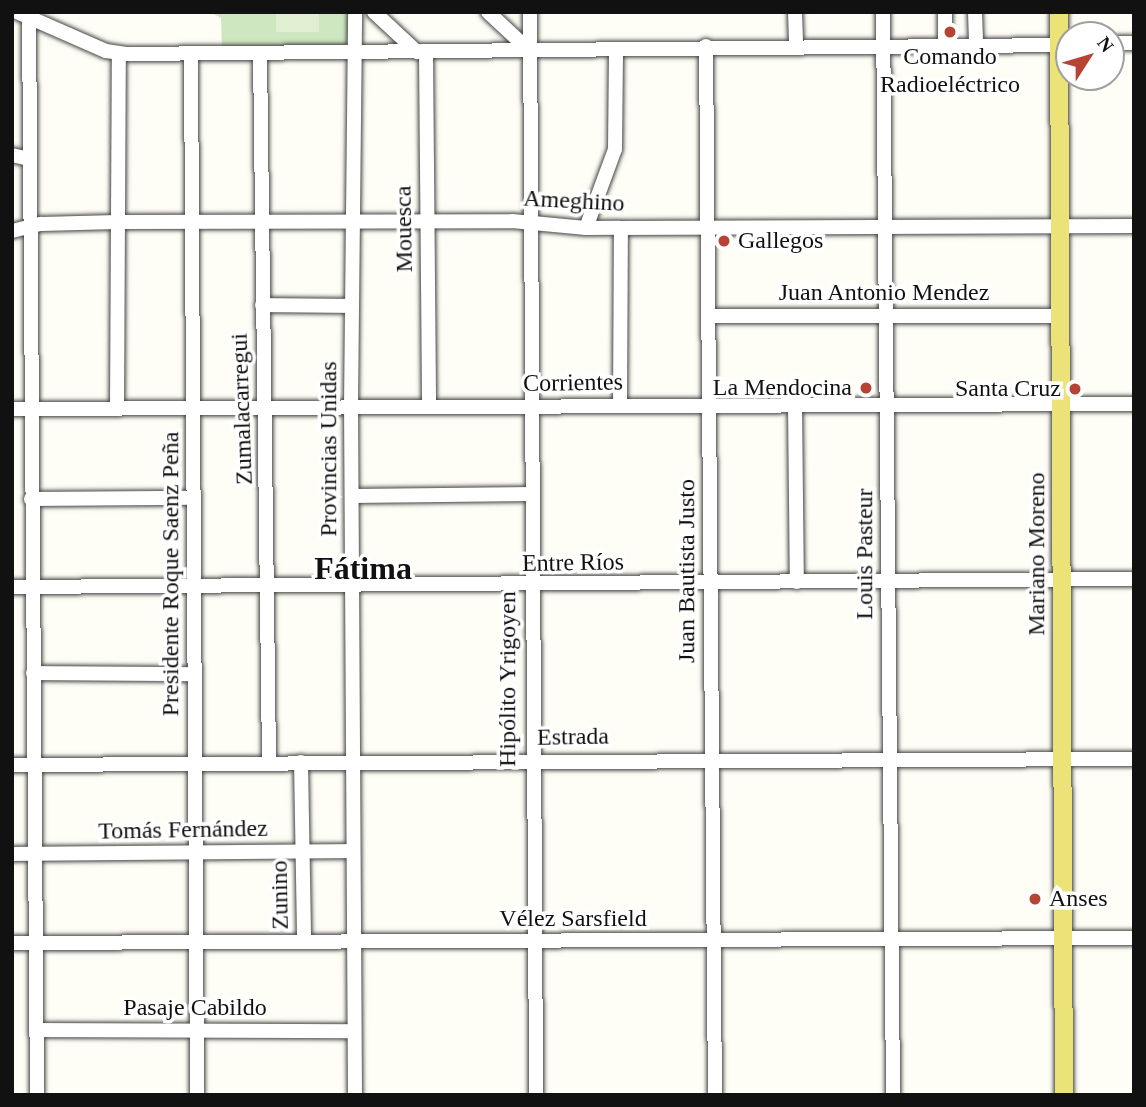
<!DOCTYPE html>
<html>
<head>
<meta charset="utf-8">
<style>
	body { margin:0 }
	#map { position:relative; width:1146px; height:1107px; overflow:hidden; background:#fefef6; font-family:Georgia,serif }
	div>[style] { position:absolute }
	.green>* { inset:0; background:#cee7c1 }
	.pitch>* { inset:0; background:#e0efd2; transform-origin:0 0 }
	.roads { filter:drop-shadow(0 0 2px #444) drop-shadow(0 0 2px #444) }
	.minor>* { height:14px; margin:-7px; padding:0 7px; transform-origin:7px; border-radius:7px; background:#fff }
	.major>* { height:18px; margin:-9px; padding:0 9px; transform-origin:9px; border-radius:9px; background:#ece378 }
	.dots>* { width:19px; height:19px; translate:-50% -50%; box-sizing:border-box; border:4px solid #fff; border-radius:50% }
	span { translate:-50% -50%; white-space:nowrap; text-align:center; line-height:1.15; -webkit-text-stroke:7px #fff; paint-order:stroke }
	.poi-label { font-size:24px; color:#111 }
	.left { translate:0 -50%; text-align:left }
	.right { translate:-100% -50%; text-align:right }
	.street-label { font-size:24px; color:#111 }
	.district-label { font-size:32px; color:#111; font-weight:700 }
	.frame { position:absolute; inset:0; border:14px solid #111; pointer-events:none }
	.north { position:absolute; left:1055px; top:21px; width:70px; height:70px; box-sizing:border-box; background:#fff; border:2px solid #a0a0a0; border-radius:50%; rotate:53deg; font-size:19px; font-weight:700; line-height:28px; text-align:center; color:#111 }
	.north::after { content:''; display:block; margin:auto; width:24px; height:32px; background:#b54434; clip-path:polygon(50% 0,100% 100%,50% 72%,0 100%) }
</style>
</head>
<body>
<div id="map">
	<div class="green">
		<div style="clip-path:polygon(210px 12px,352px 12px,350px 49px,222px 50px,221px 18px)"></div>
	</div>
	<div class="pitch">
		<div style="left:276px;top:12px;width:43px;height:20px"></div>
	</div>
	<div class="roads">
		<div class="minor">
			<div style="left:17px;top:12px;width:97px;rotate:23.7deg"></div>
			<div style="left:106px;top:51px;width:22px;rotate:8deg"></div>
			<div style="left:128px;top:54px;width:941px;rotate:-0.55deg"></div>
			<div style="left:29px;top:12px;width:1083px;rotate:89.58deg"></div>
			<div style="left:374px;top:12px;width:59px;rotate:42.9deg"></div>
			<div style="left:488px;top:12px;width:57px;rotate:42.9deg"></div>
			<div style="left:530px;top:12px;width:1083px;rotate:89.68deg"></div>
			<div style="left:795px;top:12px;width:33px;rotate:88deg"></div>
			<div style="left:883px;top:12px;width:1083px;rotate:89.47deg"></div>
			<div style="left:945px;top:12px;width:33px;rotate:90deg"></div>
			<div style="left:975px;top:12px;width:33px;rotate:88deg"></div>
			<div style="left:1111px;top:43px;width:23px"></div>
			<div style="left:706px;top:46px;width:1049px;rotate:89.51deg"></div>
			<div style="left:426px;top:52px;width:354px;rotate:89.5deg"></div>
			<div style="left:191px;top:53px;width:1042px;rotate:89.67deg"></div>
			<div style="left:260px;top:53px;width:710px;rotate:89.27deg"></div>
			<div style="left:12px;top:155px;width:17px;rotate:13deg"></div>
			<div style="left:586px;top:228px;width:84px;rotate:-69.8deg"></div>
			<div style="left:615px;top:149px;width:99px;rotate:-89.4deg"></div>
			<div style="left:12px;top:231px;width:30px;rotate:-14deg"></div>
			<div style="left:41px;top:224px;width:76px;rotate:-1.5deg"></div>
			<div style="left:117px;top:222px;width:395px;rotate:-0.1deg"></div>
			<div style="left:512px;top:221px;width:74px;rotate:5.4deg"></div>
			<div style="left:586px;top:228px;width:548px;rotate:-0.21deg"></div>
			<div style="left:262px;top:305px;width:89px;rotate:0.6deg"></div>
			<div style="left:708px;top:316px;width:353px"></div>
			<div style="left:620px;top:405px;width:177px;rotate:-89.7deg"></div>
			<div style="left:795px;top:405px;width:177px;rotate:89.4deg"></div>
			<div style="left:117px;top:407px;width:353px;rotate:-89.7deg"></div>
			<div style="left:12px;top:409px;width:1122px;rotate:-0.26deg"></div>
			<div style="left:352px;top:496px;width:181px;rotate:-0.6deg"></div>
			<div style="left:31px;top:499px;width:162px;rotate:-0.4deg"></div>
			<div style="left:12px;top:587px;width:1122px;rotate:-0.41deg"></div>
			<div style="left:33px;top:673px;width:161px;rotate:0.4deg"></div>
			<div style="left:301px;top:762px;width:180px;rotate:89deg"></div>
			<div style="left:12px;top:765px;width:1122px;rotate:-0.31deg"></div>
			<div style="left:12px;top:854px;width:341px;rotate:-0.5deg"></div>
			<div style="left:12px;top:943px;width:1122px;rotate:-0.26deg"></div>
			<div style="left:37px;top:1030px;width:317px;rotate:0.2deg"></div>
			<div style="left:355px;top:1095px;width:689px;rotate:-90.33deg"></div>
			<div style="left:351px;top:406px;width:394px;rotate:-89.4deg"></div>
		</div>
		<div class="major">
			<div style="left:1059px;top:12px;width:1083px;rotate:89.74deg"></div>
		</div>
	</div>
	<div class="dots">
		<div style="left:950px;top:32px;background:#b54434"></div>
		<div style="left:724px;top:241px;background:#b54434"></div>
		<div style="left:866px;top:388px;background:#b54434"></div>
		<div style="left:1075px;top:389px;background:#b54434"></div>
		<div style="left:1035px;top:899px;background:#b54434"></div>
	</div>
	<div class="poi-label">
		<span style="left:950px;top:71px">Comando<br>Radioeléctrico</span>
		<span class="left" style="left:738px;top:241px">Gallegos</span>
		<span class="right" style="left:852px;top:388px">La Mendocina</span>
		<span class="right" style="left:1061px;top:389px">Santa Cruz</span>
		<span class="left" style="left:1049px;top:899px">Anses</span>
	</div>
	<div class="street-label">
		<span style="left:574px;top:201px;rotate:3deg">Ameghino</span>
		<span style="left:404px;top:229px;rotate:-91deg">Mouesca</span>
		<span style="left:884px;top:293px">Juan Antonio Mendez</span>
		<span style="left:573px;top:383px;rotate:-1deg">Corrientes</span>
		<span style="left:242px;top:409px;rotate:-92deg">Zumalacarregui</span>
		<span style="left:329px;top:449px;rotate:-90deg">Provincias Unidas</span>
		<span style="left:865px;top:554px;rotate:-90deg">Louis Pasteur</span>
		<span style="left:1037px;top:554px;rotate:-90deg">Mariano Moreno</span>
		<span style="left:573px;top:563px;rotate:-1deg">Entre Ríos</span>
		<span style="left:687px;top:571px;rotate:-90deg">Juan Bautista Justo</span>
		<span style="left:171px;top:574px;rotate:-90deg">Presidente Roque Saenz Peña</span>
		<span style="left:508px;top:679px;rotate:-90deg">Hipólito Yrigoyen</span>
		<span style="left:573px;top:737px;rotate:-1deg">Estrada</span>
		<span style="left:183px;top:830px;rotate:-1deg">Tomás Fernández</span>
		<span style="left:280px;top:895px;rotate:-91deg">Zunino</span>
		<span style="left:573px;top:919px">Vélez Sarsfield</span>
		<span style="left:195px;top:1008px">Pasaje Cabildo</span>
	</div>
	<div class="district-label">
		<span style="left:363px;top:568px">Fátima</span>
	</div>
	<div class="frame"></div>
	<div class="north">N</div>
</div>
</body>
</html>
